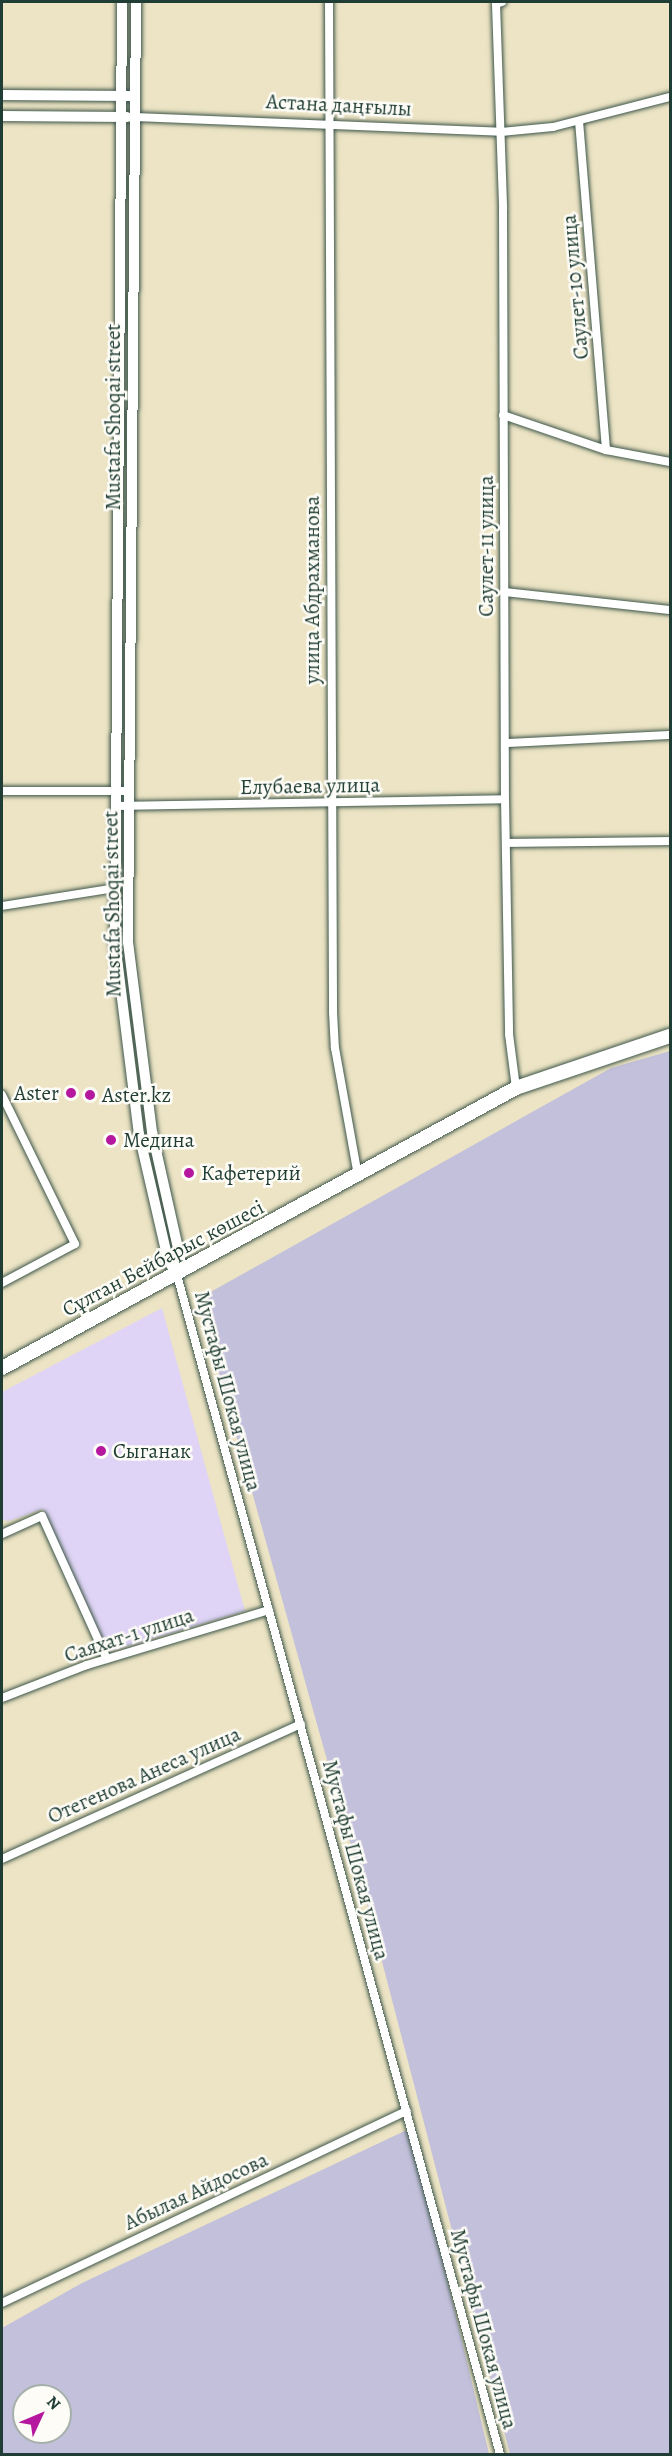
<!DOCTYPE html>
<html>
<head>
<meta charset="utf-8">
<style>
	body { margin:0 }
	#map { position:relative; width:672px; height:2456px; overflow:hidden; background:#ece4c4; font-family:Alegreya,serif }
	div>[style] { position:absolute }
	.built>* { inset:0; background:#dfd4f5 }
	.industrial>* { inset:0; background:#c3c0db }
	.roads { filter:drop-shadow(0 0 2px #3e564a) drop-shadow(0 0 2px #3e564a) }
	.minor>* { height:8px; margin:-4px; padding:0 4px; transform-origin:4px; border-radius:4px; background:#fff }
	.tertiary>* { height:10px; margin:-5px; padding:0 5px; transform-origin:5px; border-radius:5px; background:#fff }
	.primary>* { height:14px; margin:-7px; padding:0 7px; transform-origin:7px; border-radius:7px; background:#fff }
	.dots>* { width:16px; height:16px; translate:-50% -50%; box-sizing:border-box; border:3px solid #fdfcf7; border-radius:50% }
	span { translate:-50% -50%; white-space:nowrap; text-align:center; line-height:1.15; -webkit-text-stroke:5px #fdfcf7; paint-order:stroke }
	.street-label { font-size:21px; color:#1f3d34 }
	.poi-label { font-size:21px; color:#1f3d34 }
	.right { translate:-100% -50%; text-align:right }
	.left { translate:0 -50%; text-align:left }
	.frame { position:absolute; inset:0; border:3px solid #1f3d34; pointer-events:none }
	.north { position:absolute; left:12px; top:2384px; width:60px; height:60px; box-sizing:border-box; background:#fdfcf7; border:2px solid #a4b0a9; border-radius:50%; rotate:46deg; font-size:16px; font-weight:700; line-height:24px; text-align:center; color:#1f3d34 }
	.north::after { content:''; display:block; margin:auto; width:21px; height:27px; background:#b5179e; clip-path:polygon(50% 0,100% 100%,50% 72%,0 100%) }
</style>
</head>
<body>
<div id="map">
	<div class="built">
		<div style="clip-path:polygon(162px 1308px,245px 1611px,108px 1652px,43px 1509px,9px 1521px,2px 1520px,2px 1392px)"></div>
	</div>
	<div class="industrial">
		<div style="clip-path:polygon(670px 1051px,670px 2454px,510px 2454px,364px 1892px,198px 1299px,611px 1068px)"></div>
		<div style="clip-path:polygon(evenodd,411px 2128px,489px 2454px,2px 2454px,2px 2328px,82px 2283px,411px 2128px,24px 2396px,60px 2396px,60px 2432px,24px 2432px,24px 2396px)"></div>
	</div>
	<div class="roads">
		<div class="minor">
			<div style="left:329px;top:2px;width:1010px;rotate:89.77deg"></div>
			<div style="left:333px;top:1012px;width:36px;rotate:87deg"></div>
			<div style="left:335px;top:1048px;width:130px;rotate:79.8deg"></div>
			<div style="left:502px;top:2px;width:6px;rotate:162deg"></div>
			<div style="left:496px;top:4px;width:205px;rotate:88deg"></div>
			<div style="left:503px;top:209px;width:590px;rotate:89.81deg"></div>
			<div style="left:505px;top:799px;width:235px;rotate:89deg"></div>
			<div style="left:509px;top:1034px;width:54px;rotate:82.6deg"></div>
			<div style="left:135px;top:117px;width:366px;rotate:2.3deg"></div>
			<div style="left:501px;top:132px;width:52px;rotate:-5.5deg"></div>
			<div style="left:553px;top:127px;width:121px;rotate:-14.4deg"></div>
			<div style="left:579px;top:121px;width:330px;rotate:85.3deg"></div>
			<div style="left:503px;top:415px;width:109px;rotate:18.8deg"></div>
			<div style="left:606px;top:450px;width:65px;rotate:10.6deg"></div>
			<div style="left:504px;top:592px;width:167px;rotate:6.2deg"></div>
			<div style="left:507px;top:743px;width:163px;rotate:-2.8deg"></div>
			<div style="left:2px;top:791px;width:127px"></div>
			<div style="left:116px;top:806px;width:389px;rotate:-1deg"></div>
			<div style="left:507px;top:843px;width:163px;rotate:-0.7deg"></div>
			<div style="left:2px;top:906px;width:115px;rotate:-9deg"></div>
			<div style="left:2px;top:1095px;width:166px;rotate:63.9deg"></div>
			<div style="left:75px;top:1244px;width:83px;rotate:151.9deg"></div>
			<div style="left:177px;top:1275px;width:1222px;rotate:74.68deg"></div>
			<div style="left:2px;top:1534px;width:44px;rotate:-24.2deg"></div>
			<div style="left:42px;top:1516px;width:157px;rotate:65.6deg"></div>
			<div style="left:2px;top:1698px;width:91px;rotate:-21.2deg"></div>
			<div style="left:87px;top:1665px;width:190px;rotate:-16.8deg"></div>
			<div style="left:2px;top:1859px;width:328px;rotate:-24.3deg"></div>
			<div style="left:2px;top:2303px;width:448px;rotate:-25.4deg"></div>
		</div>
		<div class="tertiary">
			<div style="left:122px;top:2px;width:940px;rotate:90.43deg"></div>
			<div style="left:115px;top:942px;width:193px;rotate:82.9deg"></div>
			<div style="left:139px;top:1134px;width:129px;rotate:77deg"></div>
			<div style="left:168px;top:1260px;width:17px;rotate:59deg"></div>
			<div style="left:136px;top:2px;width:940px;rotate:90.49deg"></div>
			<div style="left:128px;top:942px;width:192px;rotate:82.8deg"></div>
			<div style="left:152px;top:1132px;width:128px;rotate:77.4deg"></div>
			<div style="left:180px;top:1257px;width:18px;rotate:99deg"></div>
			<div style="left:2px;top:95px;width:127px;rotate:0.5deg"></div>
			<div style="left:2px;top:116px;width:125px;rotate:0.5deg"></div>
		</div>
		<div class="primary">
			<div style="left:2px;top:1368px;width:585px;rotate:-28.58deg"></div>
			<div style="left:516px;top:1088px;width:163px;rotate:-18.7deg"></div>
		</div>
	</div>
	<div class="dots">
		<div style="left:71px;top:1093px;background:#b5179e"></div>
		<div style="left:90px;top:1095px;background:#b5179e"></div>
		<div style="left:111px;top:1140px;background:#b5179e"></div>
		<div style="left:189px;top:1173px;background:#b5179e"></div>
		<div style="left:101px;top:1451px;background:#b5179e"></div>
	</div>
	<div class="street-label">
		<span style="left:339px;top:105px;rotate:3deg">Астана даңғылы</span>
		<span style="left:575px;top:287px;rotate:-95deg">Саулет-10 улица</span>
		<span style="left:113px;top:417px;rotate:-90deg">Mustafa Shoqai street</span>
		<span style="left:486px;top:546px;rotate:-90deg">Саулет-11 улица</span>
		<span style="left:312px;top:590px;rotate:-90deg">улица Абдрахманова</span>
		<span style="left:310px;top:786px;rotate:-1deg">Елубаева улица</span>
		<span style="left:112px;top:904px;rotate:-91deg">Mustafa Shoqai street</span>
		<span style="left:163px;top:1258px;rotate:-28deg">Сұлтан Бейбарыс көшесі</span>
		<span style="left:228px;top:1391px;rotate:75deg">Мустафы Шокая улица</span>
		<span style="left:129px;top:1635px;rotate:-18deg">Саяхат-1 улица</span>
		<span style="left:144px;top:1775px;rotate:-24deg">Отегенова Анеса улица</span>
		<span style="left:356px;top:1860px;rotate:75deg">Мустафы Шокая улица</span>
		<span style="left:196px;top:2191px;rotate:-25deg">Абылая Айдосова</span>
		<span style="left:484px;top:2329px;rotate:75deg">Мустафы Шокая улица</span>
	</div>
	<div class="poi-label">
		<span class="right" style="left:59px;top:1093px">Aster</span>
		<span class="left" style="left:102px;top:1095px">Aster.kz</span>
		<span class="left" style="left:123px;top:1140px">Медина</span>
		<span class="left" style="left:201px;top:1173px">Кафетерий</span>
		<span class="left" style="left:113px;top:1451px">Сыганак</span>
	</div>
	<div class="frame"></div>
	<div class="north">N</div>
</div>
</body>
</html>
